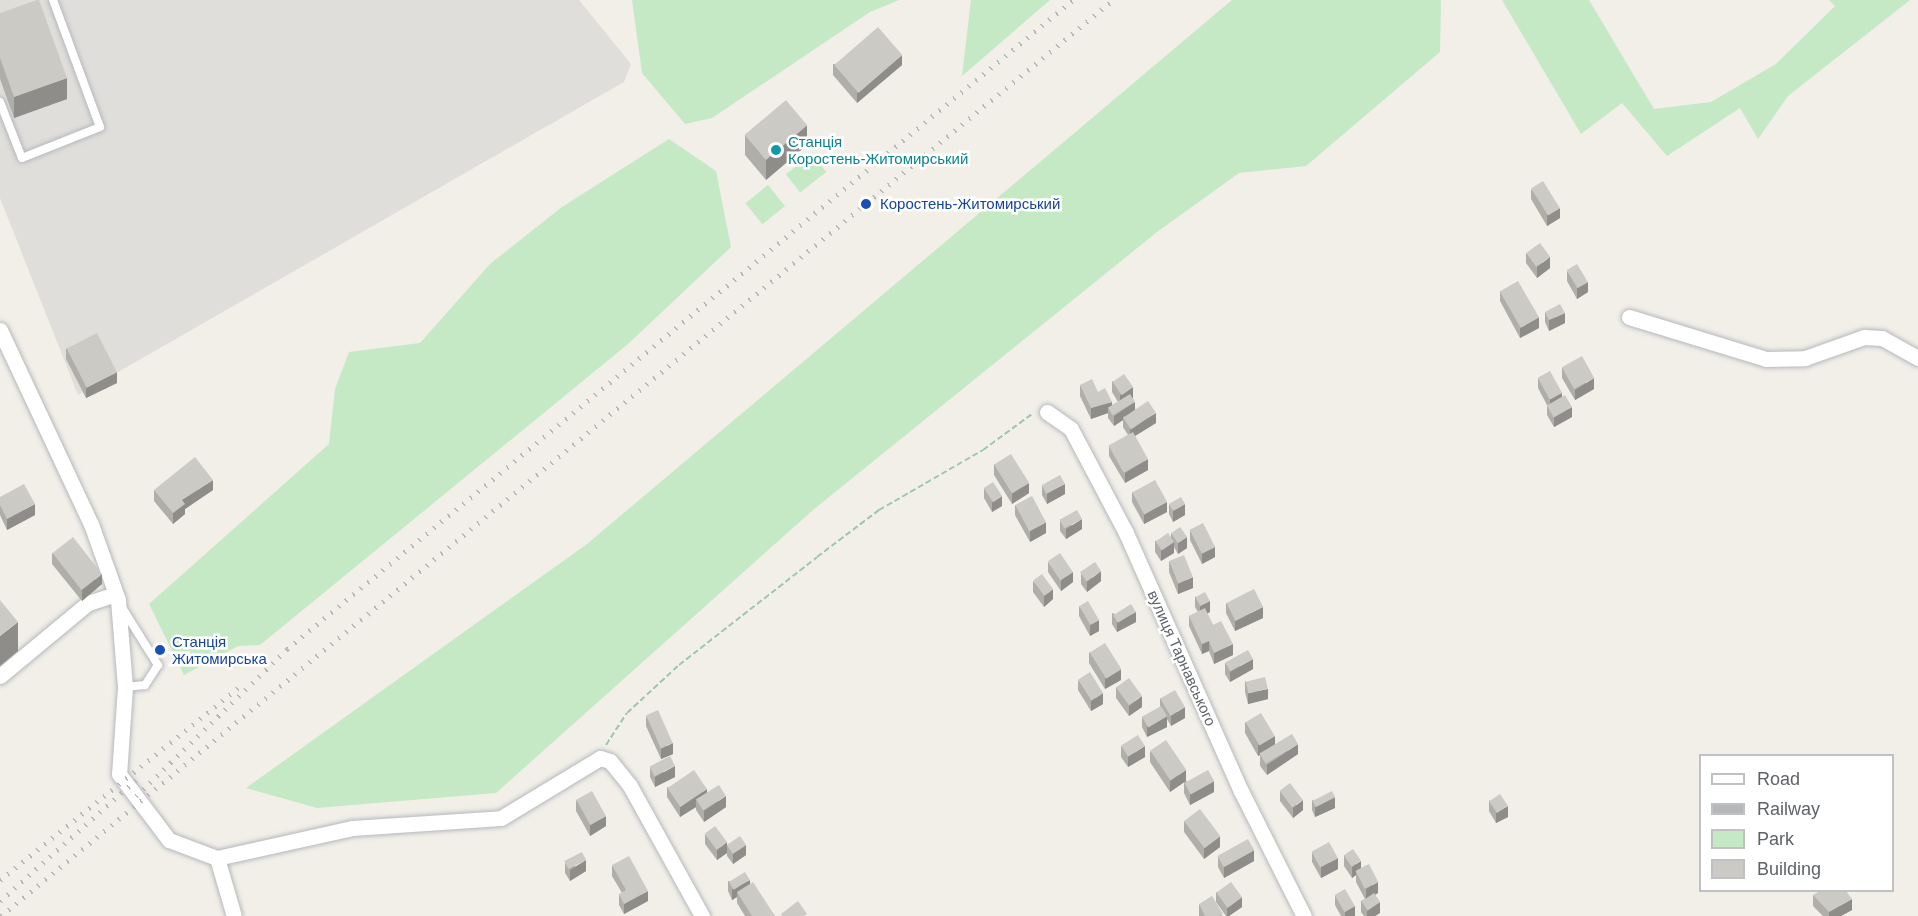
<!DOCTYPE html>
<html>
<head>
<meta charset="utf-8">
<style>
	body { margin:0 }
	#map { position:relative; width:1918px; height:916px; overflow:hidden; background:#f1efe8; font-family:Helvetica,sans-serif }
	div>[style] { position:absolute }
	.industrial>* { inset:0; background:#e0deda }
	.green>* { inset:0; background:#c5e8c5; transform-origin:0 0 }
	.path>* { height:2px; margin-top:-1px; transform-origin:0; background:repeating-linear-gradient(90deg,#9cc7a9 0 6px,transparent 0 9px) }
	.roads { filter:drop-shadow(0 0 2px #b5b8bc) drop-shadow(0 0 2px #b5b8bc) }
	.service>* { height:8px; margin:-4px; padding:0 4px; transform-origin:4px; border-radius:4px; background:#fff }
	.minor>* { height:15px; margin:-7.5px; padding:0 7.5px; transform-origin:7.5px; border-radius:7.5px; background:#fff }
	.rail>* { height:4.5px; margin-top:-2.25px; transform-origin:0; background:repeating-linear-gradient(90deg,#b6b7b8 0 1.5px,transparent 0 9.5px) }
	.wall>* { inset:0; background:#afaea9 }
	.shaded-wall>* { inset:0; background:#8f8d8a }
	.building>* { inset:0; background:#cccac5; transform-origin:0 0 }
	.dots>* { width:16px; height:16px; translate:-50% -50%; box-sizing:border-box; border:3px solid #fff; border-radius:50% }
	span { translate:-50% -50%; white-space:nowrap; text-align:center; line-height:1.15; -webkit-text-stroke:5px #fff; paint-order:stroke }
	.culture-label { font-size:15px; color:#0d838f }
	.left { translate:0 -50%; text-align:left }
	.transit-label { font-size:15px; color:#164399 }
	.street-label { font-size:15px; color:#5f6368 }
	.legend { position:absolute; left:1699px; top:754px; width:195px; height:138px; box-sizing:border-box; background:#fff; border:2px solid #bfc1c3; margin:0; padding:8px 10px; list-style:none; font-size:18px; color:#5f6368 }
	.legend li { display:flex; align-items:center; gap:12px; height:30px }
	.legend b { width:30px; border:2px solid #bfc1c3 }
</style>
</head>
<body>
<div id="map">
	<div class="industrial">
		<div style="clip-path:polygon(0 0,579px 0,631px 64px,624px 82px,78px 395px,0 198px)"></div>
	</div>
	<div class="green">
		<div style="clip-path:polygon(632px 0,899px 0,870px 12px,712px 118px,685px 124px,642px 73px)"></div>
		<div style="clip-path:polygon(971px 0,1050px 0,962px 76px)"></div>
		<div style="clip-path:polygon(1232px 0,1441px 0,1440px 52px,1306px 166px,1239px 173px,1157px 232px,813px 510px,496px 793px,317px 808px,246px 788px,587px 544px)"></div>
		<div style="clip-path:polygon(1502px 0,1589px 0,1654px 109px,1711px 102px,1776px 64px,1835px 6px,1829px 0,1910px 0,1788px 96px,1758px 139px,1740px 108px,1667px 156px,1622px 103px,1581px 134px)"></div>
		<div style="clip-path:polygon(669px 139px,716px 171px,731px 247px,628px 344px,260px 645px,238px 646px,184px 675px,149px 604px,329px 444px,335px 389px,349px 352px,420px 343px,490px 264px,562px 207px)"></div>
		<div style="left:812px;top:154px;width:23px;height:33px;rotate:52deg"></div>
		<div style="left:768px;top:185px;width:27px;height:29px;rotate:51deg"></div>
	</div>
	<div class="path">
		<div style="left:606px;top:745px;width:38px;rotate:-57deg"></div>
		<div style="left:627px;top:713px;width:71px;rotate:-42.7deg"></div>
		<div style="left:679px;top:665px;width:175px;rotate:-38deg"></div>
		<div style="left:817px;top:557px;width:78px;rotate:-37.2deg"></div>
		<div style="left:879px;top:510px;width:120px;rotate:-30deg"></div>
		<div style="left:983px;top:450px;width:61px;rotate:-36.3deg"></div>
	</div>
	<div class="roads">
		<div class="service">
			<div style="left:0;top:102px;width:60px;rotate:68.6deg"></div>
			<div style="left:22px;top:158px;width:84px;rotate:-21.7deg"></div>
			<div style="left:100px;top:127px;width:135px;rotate:-110.3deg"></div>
			<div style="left:121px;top:606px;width:70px;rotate:57.9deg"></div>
			<div style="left:158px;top:665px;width:24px;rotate:123deg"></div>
			<div style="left:145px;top:685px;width:20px;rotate:174deg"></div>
		</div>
		<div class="minor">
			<div style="left:1629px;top:317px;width:143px;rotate:17deg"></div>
			<div style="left:1766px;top:359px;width:39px;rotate:-1deg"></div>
			<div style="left:1805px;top:358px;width:63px;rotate:-19.6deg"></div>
			<div style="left:1864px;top:337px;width:18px;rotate:3deg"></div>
			<div style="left:1882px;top:338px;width:41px;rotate:29.1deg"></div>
			<div style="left:0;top:330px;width:214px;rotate:64.9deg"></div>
			<div style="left:91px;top:524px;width:81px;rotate:70.4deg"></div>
			<div style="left:118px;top:600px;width:87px;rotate:85.4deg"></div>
			<div style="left:125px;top:687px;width:87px;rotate:93.9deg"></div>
			<div style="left:119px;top:774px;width:83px;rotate:52.9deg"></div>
			<div style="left:169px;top:840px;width:51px;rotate:20.6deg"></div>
			<div style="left:217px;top:858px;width:138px;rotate:-12.5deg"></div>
			<div style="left:352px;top:828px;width:149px;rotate:-3.8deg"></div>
			<div style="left:501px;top:818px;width:116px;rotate:-31.2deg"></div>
			<div style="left:600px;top:758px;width:10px;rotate:17deg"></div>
			<div style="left:610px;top:761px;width:32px;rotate:51deg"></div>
			<div style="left:630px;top:786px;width:149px;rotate:61deg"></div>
			<div style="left:1047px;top:412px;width:29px;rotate:35deg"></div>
			<div style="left:1071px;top:429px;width:118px;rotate:62.1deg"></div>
			<div style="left:1126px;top:533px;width:282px;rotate:66deg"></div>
			<div style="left:1241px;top:791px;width:140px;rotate:63.3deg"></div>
			<div style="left:0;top:676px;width:114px;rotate:-39.7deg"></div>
			<div style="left:88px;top:603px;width:28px;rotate:-18deg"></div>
			<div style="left:217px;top:858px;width:60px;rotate:73.7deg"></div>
		</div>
	</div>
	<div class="rail">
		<div style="left:136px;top:796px;width:211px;rotate:-44.2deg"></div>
		<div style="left:287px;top:649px;width:1019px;rotate:-39.55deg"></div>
		<div style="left:0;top:880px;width:309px;rotate:-38.9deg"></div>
		<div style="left:0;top:901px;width:183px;rotate:-41.7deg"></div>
		<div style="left:1px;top:916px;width:1441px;rotate:-39.48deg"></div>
	</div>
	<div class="wall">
		<div style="clip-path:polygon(0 13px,67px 99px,14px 118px,0 79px)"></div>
		<div style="clip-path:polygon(833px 64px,902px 65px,857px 103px,833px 75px)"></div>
		<div style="clip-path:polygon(745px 135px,807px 145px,766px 180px,745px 155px)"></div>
		<div style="clip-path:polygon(1531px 189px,1560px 218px,1547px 226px,1531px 199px)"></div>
		<div style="clip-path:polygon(1526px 253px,1550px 268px,1537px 278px,1526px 263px)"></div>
		<div style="clip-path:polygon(1567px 271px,1588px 292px,1577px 299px,1567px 281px)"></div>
		<div style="clip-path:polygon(1500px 291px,1539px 328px,1520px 338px,1500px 301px)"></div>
		<div style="clip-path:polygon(1545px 312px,1565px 323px,1549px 331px,1545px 322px)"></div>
		<div style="clip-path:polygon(66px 348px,117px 383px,86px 398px,66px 359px)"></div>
		<div style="clip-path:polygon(1562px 367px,1594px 389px,1575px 400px,1562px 378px)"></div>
		<div style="clip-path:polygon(1538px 378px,1562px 396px,1572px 417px,1554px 427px,1547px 415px,1547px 405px,1538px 388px)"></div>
		<div style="clip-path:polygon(1112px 381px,1133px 398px,1135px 409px,1156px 423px,1135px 436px,1148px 470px,1125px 483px,1109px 456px,1109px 446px,1128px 435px,1123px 427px,1123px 420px,1114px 426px,1108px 418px,1108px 413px,1091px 419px,1080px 396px,1080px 385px,1098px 392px,1112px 405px,1118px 402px,1112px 392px)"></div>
		<div style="clip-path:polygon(994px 464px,1029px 493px,1012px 504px,994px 475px)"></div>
		<div style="clip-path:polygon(1042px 485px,1065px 494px,1047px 504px,1042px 495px)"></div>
		<div style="clip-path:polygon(984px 488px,1002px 506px,992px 512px,984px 498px)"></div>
		<div style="clip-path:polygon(154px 490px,213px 490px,185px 509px,185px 514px,173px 524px,154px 501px)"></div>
		<div style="clip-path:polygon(1132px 492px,1167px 512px,1144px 524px,1132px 502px)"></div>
		<div style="clip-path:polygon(0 497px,35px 515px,7px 530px,0 515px)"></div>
		<div style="clip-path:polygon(1169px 504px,1185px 515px,1173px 522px,1169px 514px)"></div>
		<div style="clip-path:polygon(1015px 505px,1046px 533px,1030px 542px,1015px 515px)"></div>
		<div style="clip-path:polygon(1060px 521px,1082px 529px,1066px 539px,1060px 531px)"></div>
		<div style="clip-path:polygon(1190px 530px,1215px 557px,1202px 564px,1190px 540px)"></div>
		<div style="clip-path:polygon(1171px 533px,1187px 548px,1178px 554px,1174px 547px,1174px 553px,1161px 561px,1155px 552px,1155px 541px,1171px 538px)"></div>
		<div style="clip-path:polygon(52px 553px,102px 584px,82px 601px,52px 564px)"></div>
		<div style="clip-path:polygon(1169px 561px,1193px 588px,1178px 594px,1169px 572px)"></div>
		<div style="clip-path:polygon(1048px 562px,1073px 582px,1061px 591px,1048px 572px)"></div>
		<div style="clip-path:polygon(1081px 573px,1101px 581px,1087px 592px,1081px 584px)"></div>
		<div style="clip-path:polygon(1033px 581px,1053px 599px,1044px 607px,1033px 592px)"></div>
		<div style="clip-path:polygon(1195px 596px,1210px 612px,1207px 613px,1213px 625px,1233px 655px,1214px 664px,1209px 651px,1202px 654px,1189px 626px,1189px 616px,1198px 612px,1195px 607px)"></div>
		<div style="clip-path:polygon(1226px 603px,1263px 618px,1235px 631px,1226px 613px)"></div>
		<div style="clip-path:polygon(1079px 606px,1099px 631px,1090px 636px,1079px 616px)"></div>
		<div style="clip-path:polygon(1112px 613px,1136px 622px,1117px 632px,1112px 624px)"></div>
		<div style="clip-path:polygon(1089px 652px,1121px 680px,1105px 689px,1089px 663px)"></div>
		<div style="clip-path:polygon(1225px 663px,1253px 669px,1230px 682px,1225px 674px)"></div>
		<div style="clip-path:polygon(1078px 680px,1103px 704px,1091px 711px,1078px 690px)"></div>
		<div style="clip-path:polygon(1245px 681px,1268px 699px,1248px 704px,1245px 692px)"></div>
		<div style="clip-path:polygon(1116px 687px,1142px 707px,1129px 716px,1116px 698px)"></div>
		<div style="clip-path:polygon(1160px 698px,1185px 718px,1171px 726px,1167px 719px,1167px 727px,1147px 737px,1142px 727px,1142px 717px,1160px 707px)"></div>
		<div style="clip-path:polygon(646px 716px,673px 754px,661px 759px,646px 726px)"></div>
		<div style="clip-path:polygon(1245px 722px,1275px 746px,1298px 754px,1267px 775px,1260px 766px,1260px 755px,1272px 748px,1258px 756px,1245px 733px)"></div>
		<div style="clip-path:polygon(1121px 746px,1145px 757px,1128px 767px,1121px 757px)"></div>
		<div style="clip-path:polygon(1150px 751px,1186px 781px,1214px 792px,1190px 805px,1184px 793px,1184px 782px,1170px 792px,1150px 762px)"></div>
		<div style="clip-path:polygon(650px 767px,675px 777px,655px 787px,650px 777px)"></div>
		<div style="clip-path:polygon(667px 787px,707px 793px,726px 807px,704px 822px,696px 810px,696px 807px,680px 817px,667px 797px)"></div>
		<div style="clip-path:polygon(1280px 791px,1303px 810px,1293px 818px,1280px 801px)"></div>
		<div style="clip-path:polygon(576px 800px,606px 826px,590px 836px,576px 811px)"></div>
		<div style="clip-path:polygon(1312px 800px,1335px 808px,1315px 817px,1312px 810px)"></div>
		<div style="clip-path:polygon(1489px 800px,1508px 817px,1496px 823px,1489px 811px)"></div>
		<div style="clip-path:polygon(1184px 821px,1220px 847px,1204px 859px,1184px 832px)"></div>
		<div style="clip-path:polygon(705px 834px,727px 853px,717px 860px,705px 844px)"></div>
		<div style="clip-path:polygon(727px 845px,746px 855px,733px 864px,727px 856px)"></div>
		<div style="clip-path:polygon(1312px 852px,1338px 869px,1321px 878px,1312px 862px)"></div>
		<div style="clip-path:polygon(1344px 855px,1361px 868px,1378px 893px,1375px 894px,1380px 913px,1375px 916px,1364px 916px,1361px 912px,1361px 901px,1365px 899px,1356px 882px,1356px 875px,1352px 878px,1344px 866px)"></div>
		<div style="clip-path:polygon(1218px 857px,1254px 861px,1224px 878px,1218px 867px)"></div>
		<div style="clip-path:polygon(565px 862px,586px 871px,570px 881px,565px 873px)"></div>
		<div style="clip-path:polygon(612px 865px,648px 901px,624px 914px,619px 905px,619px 894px,622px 893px,612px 876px)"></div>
		<div style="clip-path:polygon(728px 881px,750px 884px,775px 916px,745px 916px,737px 903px,737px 897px,732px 900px,728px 891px)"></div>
		<div style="clip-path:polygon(1216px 892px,1242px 907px,1229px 916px,1226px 916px,1216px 902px)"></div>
		<div style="clip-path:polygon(1335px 895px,1355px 916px,1341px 916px,1335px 905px)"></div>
		<div style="clip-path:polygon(1813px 895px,1852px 910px,1841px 916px,1823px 916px,1813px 906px)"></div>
		<div style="clip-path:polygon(1199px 904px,1223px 916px,1199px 916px)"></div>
	</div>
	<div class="shaded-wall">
		<div style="clip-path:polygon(902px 55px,902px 65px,857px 103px,857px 93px)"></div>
		<div style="clip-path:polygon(67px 78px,67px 99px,14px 118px,14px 97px)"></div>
		<div style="clip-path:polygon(807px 125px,807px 145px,766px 180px,766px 160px)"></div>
		<div style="clip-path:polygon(1560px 208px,1560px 218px,1547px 226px,1547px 215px)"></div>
		<div style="clip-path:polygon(1550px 257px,1550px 268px,1537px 278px,1537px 267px)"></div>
		<div style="clip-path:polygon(1588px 282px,1588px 292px,1577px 299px,1577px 288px)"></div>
		<div style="clip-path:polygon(1565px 313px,1565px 323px,1549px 331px,1549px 320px)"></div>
		<div style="clip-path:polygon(1539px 317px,1539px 328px,1520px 338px,1520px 328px)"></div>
		<div style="clip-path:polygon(117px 372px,117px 383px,86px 398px,86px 388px)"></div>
		<div style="clip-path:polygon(1594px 378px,1594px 389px,1575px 400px,1575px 390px)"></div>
		<div style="clip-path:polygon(1133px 387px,1133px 398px,1120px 405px,1120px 395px)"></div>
		<div style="clip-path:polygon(1562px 393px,1562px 403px,1550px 410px,1550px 399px)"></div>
		<div style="clip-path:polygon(1112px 402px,1112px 412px,1108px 408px,1108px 413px,1091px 419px,1091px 408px)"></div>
		<div style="clip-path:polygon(1135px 402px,1135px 412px,1123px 417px,1123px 420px,1114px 426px,1114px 416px)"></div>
		<div style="clip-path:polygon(1572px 407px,1572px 417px,1554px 427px,1554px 417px)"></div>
		<div style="clip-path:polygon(1156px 413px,1156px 423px,1130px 439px,1130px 429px)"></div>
		<div style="clip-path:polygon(1148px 459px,1148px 470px,1125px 483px,1125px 473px)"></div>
		<div style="clip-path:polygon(213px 480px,213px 490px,185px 509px,185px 514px,173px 524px,173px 513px,182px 500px)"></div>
		<div style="clip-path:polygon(1029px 483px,1029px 493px,1012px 504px,1012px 493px)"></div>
		<div style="clip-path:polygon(1065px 484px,1065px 494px,1047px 504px,1047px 493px)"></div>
		<div style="clip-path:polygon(1002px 496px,1002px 506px,992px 512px,992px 502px)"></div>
		<div style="clip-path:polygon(1167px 502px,1167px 512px,1144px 524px,1144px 514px)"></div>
		<div style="clip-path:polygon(35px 504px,35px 515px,7px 530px,7px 519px)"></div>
		<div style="clip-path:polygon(1185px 504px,1185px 515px,1173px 522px,1173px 511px)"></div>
		<div style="clip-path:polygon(1082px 519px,1082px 529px,1066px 539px,1066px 529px)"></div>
		<div style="clip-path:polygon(1046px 522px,1046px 533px,1030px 542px,1030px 531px)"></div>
		<div style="clip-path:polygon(1187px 537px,1187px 548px,1178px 554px,1178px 543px)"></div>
		<div style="clip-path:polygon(1174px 542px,1174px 553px,1161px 561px,1161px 550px)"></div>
		<div style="clip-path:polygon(1215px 547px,1215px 557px,1202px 564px,1202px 553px)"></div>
		<div style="clip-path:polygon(1101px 571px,1101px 581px,1087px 592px,1087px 582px)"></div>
		<div style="clip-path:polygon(1073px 572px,1073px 582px,1061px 591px,1061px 580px)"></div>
		<div style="clip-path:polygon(102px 574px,102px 584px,82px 601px,82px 590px)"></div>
		<div style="clip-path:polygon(1193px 577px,1193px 588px,1178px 594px,1178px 584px)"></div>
		<div style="clip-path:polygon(1053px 589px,1053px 599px,1044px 607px,1044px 596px)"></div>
		<div style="clip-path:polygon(1210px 601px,1210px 612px,1200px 617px,1200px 606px)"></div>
		<div style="clip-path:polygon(1263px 607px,1263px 618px,1235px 631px,1235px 621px)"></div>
		<div style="clip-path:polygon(1136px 612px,1136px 622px,1117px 632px,1117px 622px)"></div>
		<div style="clip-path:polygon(1099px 620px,1099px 631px,1090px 636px,1090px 625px)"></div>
		<div style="clip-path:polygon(18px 622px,18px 651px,0 666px,0 636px)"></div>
		<div style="clip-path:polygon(1209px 641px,1209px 651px,1202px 654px,1202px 644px)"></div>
		<div style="clip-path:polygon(1233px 644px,1233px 655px,1214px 664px,1214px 653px)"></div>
		<div style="clip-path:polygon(1253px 659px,1253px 669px,1230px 682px,1230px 672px)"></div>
		<div style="clip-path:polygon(1121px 669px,1121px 680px,1105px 689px,1105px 678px)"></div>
		<div style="clip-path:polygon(1268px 689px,1268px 699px,1248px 704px,1248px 693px)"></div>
		<div style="clip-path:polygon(1103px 693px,1103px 704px,1091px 711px,1091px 701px)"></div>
		<div style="clip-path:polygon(1142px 696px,1142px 707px,1129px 716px,1129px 706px)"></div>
		<div style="clip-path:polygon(1185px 707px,1185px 718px,1171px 726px,1171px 716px)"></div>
		<div style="clip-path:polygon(1167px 716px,1167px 727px,1147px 737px,1147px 727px)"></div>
		<div style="clip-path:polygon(1275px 736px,1275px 746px,1258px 756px,1258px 745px)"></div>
		<div style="clip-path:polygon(673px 743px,673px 754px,661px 759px,661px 749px)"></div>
		<div style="clip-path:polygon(1298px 744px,1298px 754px,1267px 775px,1267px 765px)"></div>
		<div style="clip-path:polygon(1145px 746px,1145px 757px,1128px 767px,1128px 757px)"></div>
		<div style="clip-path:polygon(675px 766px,675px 777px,655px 787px,655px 777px)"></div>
		<div style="clip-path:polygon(1186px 770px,1186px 781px,1170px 792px,1170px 781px)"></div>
		<div style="clip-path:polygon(1214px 781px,1214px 792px,1190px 805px,1190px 794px)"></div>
		<div style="clip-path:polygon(707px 789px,707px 800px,696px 799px,696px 807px,680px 817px,680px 807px)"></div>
		<div style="clip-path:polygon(726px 796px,726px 807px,704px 822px,704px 811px)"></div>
		<div style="clip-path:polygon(1335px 797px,1335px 808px,1315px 817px,1315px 806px)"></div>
		<div style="clip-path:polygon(1303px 800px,1303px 810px,1293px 818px,1293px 808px)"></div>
		<div style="clip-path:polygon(1508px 806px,1508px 817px,1496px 823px,1496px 813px)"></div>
		<div style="clip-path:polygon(606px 816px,606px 826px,590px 836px,590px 825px)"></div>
		<div style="clip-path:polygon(1220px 836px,1220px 847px,1204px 859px,1204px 848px)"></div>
		<div style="clip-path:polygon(727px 842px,727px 853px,717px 860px,717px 850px)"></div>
		<div style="clip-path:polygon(746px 845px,746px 855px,733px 864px,733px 853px)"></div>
		<div style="clip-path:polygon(1254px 850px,1254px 861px,1224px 878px,1224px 867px)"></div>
		<div style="clip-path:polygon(1338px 858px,1338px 869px,1321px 878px,1321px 867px)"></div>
		<div style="clip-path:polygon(586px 860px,586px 871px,570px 881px,570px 870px)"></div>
		<div style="clip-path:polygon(1361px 861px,1361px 871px,1356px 871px,1356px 875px,1352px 878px,1352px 867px)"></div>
		<div style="clip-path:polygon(750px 880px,750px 891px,737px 892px,737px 897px,732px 900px,732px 889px)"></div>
		<div style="clip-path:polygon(1378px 882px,1378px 893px,1366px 900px,1366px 889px)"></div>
		<div style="clip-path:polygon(648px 891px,648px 901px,624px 914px,624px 904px)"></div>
		<div style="clip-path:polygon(1242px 897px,1242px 907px,1229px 916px,1227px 916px,1227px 907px)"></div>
		<div style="clip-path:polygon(1852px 899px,1852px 910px,1841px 916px,1829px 916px,1829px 912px)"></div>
		<div style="clip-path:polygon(1380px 902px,1380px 913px,1375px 916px,1367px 916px,1367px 911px)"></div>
		<div style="clip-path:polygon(1355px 906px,1355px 916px,1345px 916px,1345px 911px)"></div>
	</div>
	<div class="building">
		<div style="clip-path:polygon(37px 0,39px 0,67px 78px,14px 97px,0 58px,0 13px)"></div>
		<div style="left:878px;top:27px;width:37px;height:58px;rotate:49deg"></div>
		<div style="left:786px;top:100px;width:33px;height:54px;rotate:50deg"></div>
		<div style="left:1543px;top:181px;width:32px;height:14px;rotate:58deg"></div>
		<div style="left:1540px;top:243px;width:17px;height:17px;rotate:54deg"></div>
		<div style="left:1577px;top:264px;width:21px;height:12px;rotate:59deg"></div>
		<div style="left:1518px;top:281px;width:42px;height:21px;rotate:60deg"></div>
		<div style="clip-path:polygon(1560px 304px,1565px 313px,1549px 320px,1545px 312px)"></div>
		<div style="left:97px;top:333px;width:44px;height:34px;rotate:63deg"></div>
		<div style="left:1582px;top:356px;width:25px;height:23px;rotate:61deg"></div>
		<div style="left:1550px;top:371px;width:25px;height:14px;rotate:61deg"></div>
		<div style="left:1124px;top:374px;width:16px;height:14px;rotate:55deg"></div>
		<div style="clip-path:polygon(1092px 379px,1098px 392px,1105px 388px,1112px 402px,1091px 408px,1080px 385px)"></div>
		<div style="left:1130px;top:394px;width:9px;height:26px;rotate:58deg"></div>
		<div style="left:1565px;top:395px;width:14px;height:21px;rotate:60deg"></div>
		<div style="left:1148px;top:401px;width:14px;height:30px;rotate:56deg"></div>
		<div style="left:1133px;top:432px;width:31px;height:28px;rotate:61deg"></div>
		<div style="left:1011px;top:454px;width:34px;height:20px;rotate:58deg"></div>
		<div style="clip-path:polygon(195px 457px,213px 480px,182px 500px,185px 504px,173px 513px,154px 490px)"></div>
		<div style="left:1060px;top:475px;width:10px;height:21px;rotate:61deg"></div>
		<div style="left:1155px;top:480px;width:25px;height:26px;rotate:61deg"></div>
		<div style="left:993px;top:482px;width:17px;height:11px;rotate:57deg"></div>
		<div style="clip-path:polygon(24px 484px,35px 504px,7px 519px,0 505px,0 497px)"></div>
		<div style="left:1032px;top:496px;width:30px;height:19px;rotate:62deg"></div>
		<div style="left:1181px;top:497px;width:8px;height:14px;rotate:60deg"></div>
		<div style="left:1077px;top:510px;width:10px;height:20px;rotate:61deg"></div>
		<div style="left:1203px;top:523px;width:27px;height:15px;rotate:63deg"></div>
		<div style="left:1180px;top:527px;width:12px;height:11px;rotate:55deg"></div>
		<div style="left:1168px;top:533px;width:11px;height:15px;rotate:56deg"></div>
		<div style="left:73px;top:537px;width:47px;height:26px;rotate:52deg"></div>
		<div style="left:1060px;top:553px;width:23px;height:15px;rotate:56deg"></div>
		<div style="left:1184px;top:555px;width:24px;height:16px;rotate:68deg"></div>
		<div style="left:1095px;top:562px;width:11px;height:18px;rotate:56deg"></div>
		<div style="left:1042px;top:574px;width:19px;height:11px;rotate:54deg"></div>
		<div style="left:1254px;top:589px;width:20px;height:31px;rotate:63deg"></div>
		<div style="left:1205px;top:592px;width:10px;height:11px;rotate:61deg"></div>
		<div style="clip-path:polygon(0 600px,18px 622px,0 636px)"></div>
		<div style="left:1088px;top:601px;width:22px;height:10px;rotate:60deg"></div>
		<div style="left:1131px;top:604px;width:9px;height:21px;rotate:58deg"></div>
		<div style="clip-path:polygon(1205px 608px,1213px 625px,1221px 621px,1233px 644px,1214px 653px,1209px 641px,1202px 644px,1189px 616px)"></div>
		<div style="left:1105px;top:643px;width:31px;height:18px;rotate:58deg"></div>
		<div style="left:1248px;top:650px;width:10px;height:26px;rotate:61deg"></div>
		<div style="left:1090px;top:672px;width:25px;height:14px;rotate:58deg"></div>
		<div style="left:1265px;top:677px;width:12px;height:20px;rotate:76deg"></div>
		<div style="left:1129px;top:678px;width:22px;height:16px;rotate:54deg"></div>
		<div style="left:1175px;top:690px;width:20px;height:17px;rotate:60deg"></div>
		<div style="left:1161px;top:706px;width:12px;height:22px;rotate:59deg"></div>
		<div style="left:658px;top:710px;width:36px;height:13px;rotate:66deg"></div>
		<div style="left:1261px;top:713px;width:27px;height:18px;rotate:59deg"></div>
		<div style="left:1292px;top:734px;width:12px;height:38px;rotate:59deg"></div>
		<div style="left:1138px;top:735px;width:13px;height:20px;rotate:58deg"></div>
		<div style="left:1166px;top:740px;width:36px;height:19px;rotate:56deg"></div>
		<div style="left:670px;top:756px;width:11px;height:23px;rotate:63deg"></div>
		<div style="left:694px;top:770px;width:23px;height:32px;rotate:56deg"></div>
		<div style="left:1208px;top:770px;width:13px;height:27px;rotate:61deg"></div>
		<div style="left:1290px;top:783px;width:21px;height:13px;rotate:53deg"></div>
		<div style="left:719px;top:785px;width:13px;height:27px;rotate:58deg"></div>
		<div style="left:592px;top:791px;width:29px;height:18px;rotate:61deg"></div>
		<div style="left:1332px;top:791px;width:7px;height:22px;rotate:63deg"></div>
		<div style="left:1500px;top:794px;width:14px;height:13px;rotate:56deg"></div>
		<div style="left:1200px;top:809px;width:34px;height:20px;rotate:53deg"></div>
		<div style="left:715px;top:826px;width:20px;height:13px;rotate:53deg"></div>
		<div style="left:740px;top:836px;width:11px;height:16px;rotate:56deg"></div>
		<div style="left:1248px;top:839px;width:13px;height:35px;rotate:61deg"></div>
		<div style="left:1329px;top:842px;width:18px;height:20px;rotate:61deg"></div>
		<div style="left:1353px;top:849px;width:14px;height:11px;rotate:56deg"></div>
		<div style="left:582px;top:852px;width:9px;height:20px;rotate:63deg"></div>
		<div style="clip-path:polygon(629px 856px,648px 891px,624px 904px,619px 894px,626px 890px,612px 865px)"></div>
		<div style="left:1369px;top:864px;width:20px;height:15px;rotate:63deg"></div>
		<div style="left:745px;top:872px;width:9px;height:19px;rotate:58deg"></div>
		<div style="clip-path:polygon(753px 882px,775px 916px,752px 916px,737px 892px)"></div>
		<div style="left:1231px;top:882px;width:19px;height:18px;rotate:54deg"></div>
		<div style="left:1345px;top:889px;width:20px;height:12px;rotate:60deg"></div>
		<div style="clip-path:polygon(1820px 891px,1846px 891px,1852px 899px,1829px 912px,1813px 895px)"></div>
		<div style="left:1374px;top:893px;width:11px;height:15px;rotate:56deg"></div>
		<div style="clip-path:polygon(1212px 896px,1223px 914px,1219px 916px,1205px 916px,1199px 904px)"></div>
		<div style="clip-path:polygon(798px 901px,807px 914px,804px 916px,782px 916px,781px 914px)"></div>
	</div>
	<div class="dots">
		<div style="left:776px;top:150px;background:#0f9aa8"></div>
		<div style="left:866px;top:204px;background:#1a4fb4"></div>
		<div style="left:160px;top:650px;background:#1a4fb4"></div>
	</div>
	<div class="culture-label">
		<span class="left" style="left:788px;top:150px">Станція<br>Коростень-Житомирський</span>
	</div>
	<div class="transit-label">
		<span class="left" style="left:880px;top:204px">Коростень-Житомирський</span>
		<span class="left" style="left:172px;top:650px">Станція<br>Житомирська</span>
	</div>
	<div class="street-label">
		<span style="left:1182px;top:658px;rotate:66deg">вулиця Тарнавського</span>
	</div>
	<ul class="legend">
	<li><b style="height:8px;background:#fff"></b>Road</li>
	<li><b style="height:8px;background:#b6b7b8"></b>Railway</li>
	<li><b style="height:16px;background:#c5e8c5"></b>Park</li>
	<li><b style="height:16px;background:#cccac5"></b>Building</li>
	</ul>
</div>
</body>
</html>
